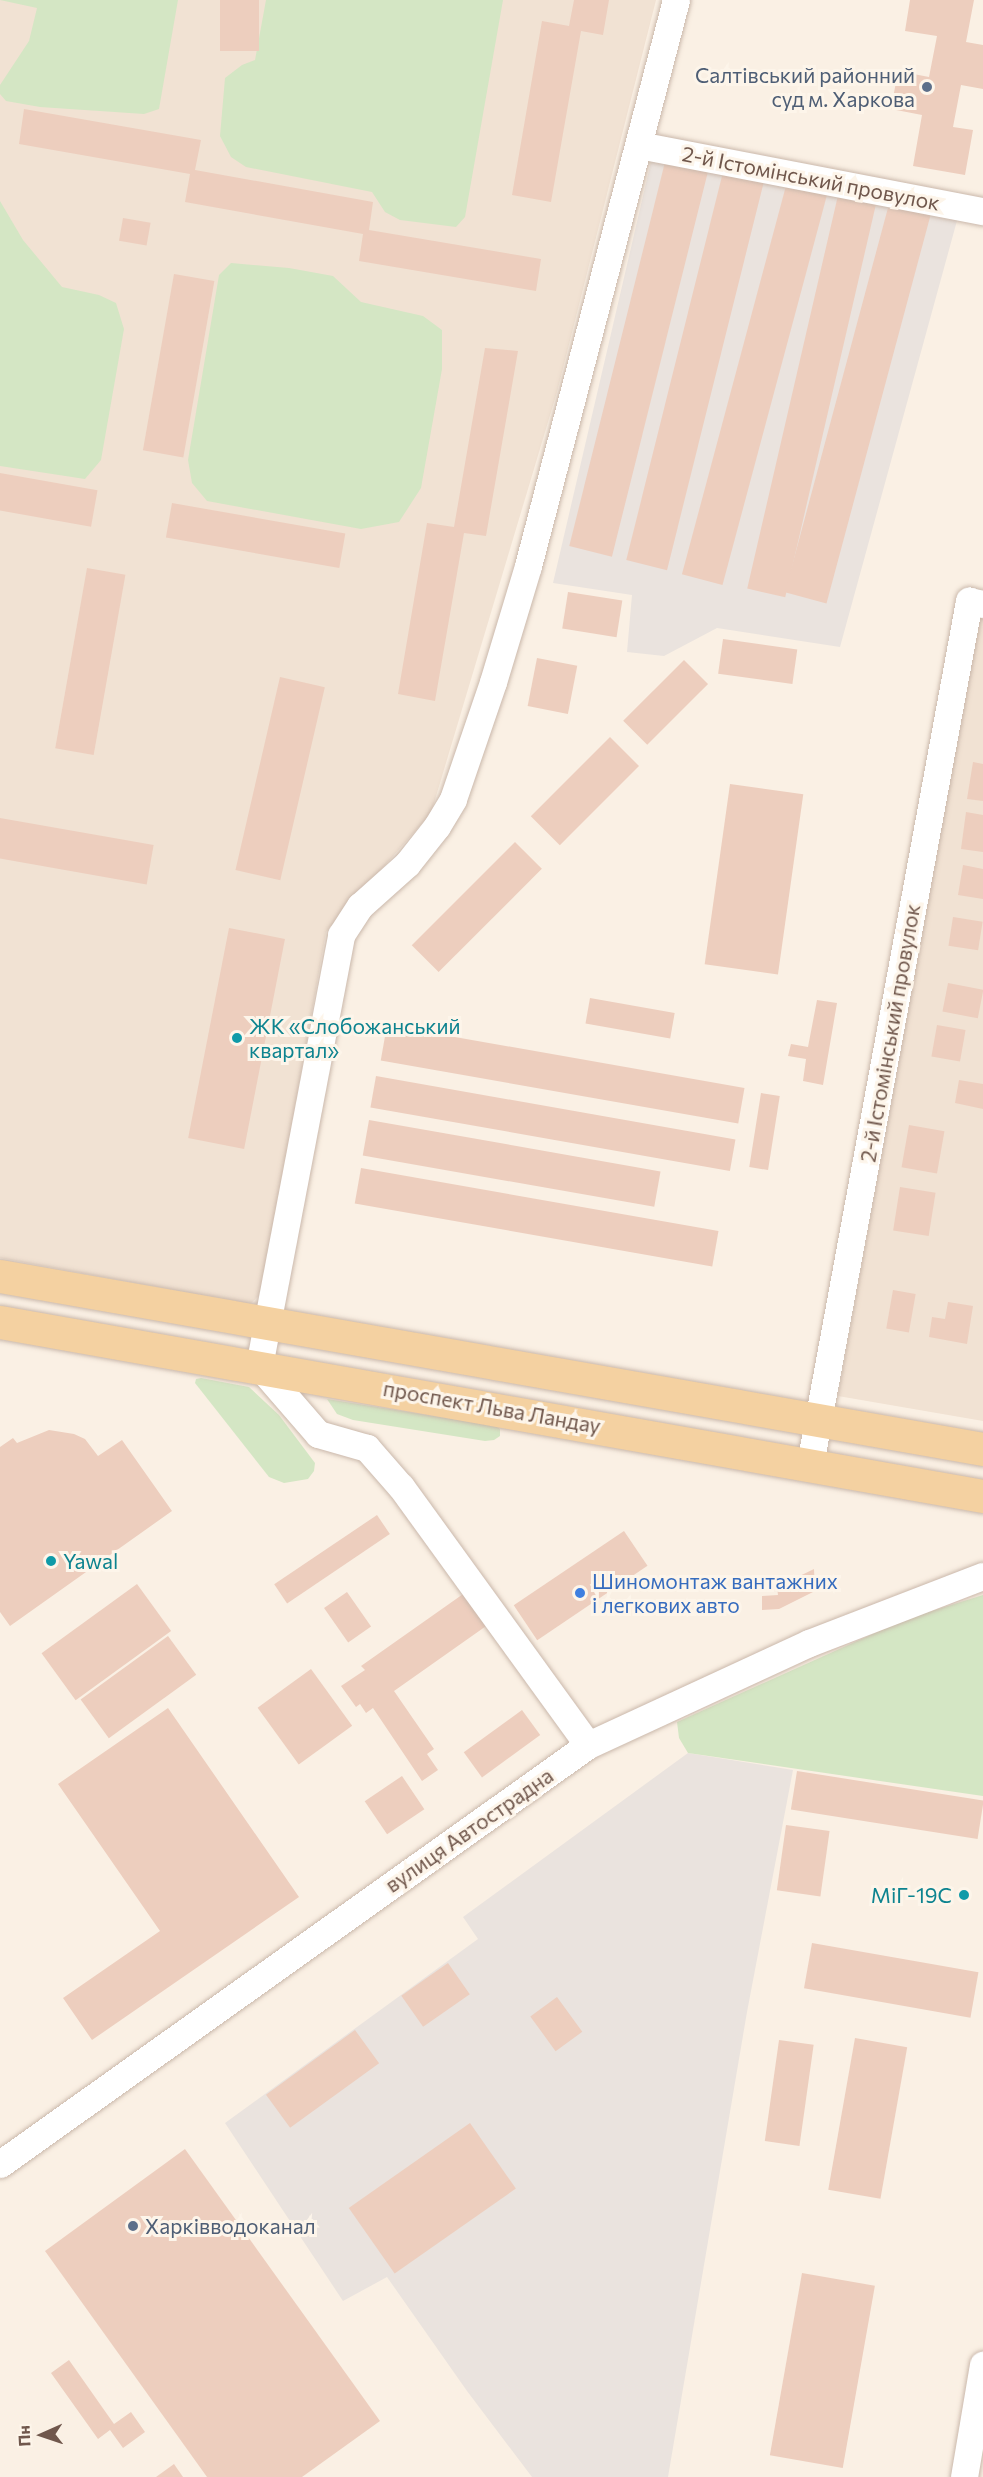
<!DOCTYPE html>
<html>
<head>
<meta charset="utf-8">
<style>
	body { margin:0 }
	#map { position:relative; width:983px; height:2477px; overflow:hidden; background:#faf0e4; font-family:Commissioner,sans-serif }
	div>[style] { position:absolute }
	.residential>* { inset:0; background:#f1e2d3 }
	.industrial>* { inset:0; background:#eae3de }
	.green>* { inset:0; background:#d4e6c4 }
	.building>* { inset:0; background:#edcebe; transform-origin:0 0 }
	.roads { filter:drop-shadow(0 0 2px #cab8ab) drop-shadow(0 0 2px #cab8ab) }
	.minor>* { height:27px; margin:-13.5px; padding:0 13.5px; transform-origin:13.5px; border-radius:13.5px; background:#fff }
	.major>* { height:33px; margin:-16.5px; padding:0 16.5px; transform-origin:16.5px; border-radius:16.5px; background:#f4d1a1 }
	.dots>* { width:16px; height:16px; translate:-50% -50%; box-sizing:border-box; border:3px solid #fdf5ea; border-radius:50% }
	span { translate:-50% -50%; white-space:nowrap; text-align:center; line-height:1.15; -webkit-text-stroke:6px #fdf5ea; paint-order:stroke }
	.service-label { font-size:21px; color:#4e5e75 }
	.right { translate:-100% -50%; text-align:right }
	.left { translate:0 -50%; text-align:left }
	.street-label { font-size:21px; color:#70574c }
	.culture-label { font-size:21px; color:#0d838f }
	.shop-label { font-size:21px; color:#366cbe }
	.north { position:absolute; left:12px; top:2405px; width:60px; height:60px; -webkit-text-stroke:4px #fdf5ea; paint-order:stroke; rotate:267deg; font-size:16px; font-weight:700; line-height:24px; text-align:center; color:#70574c }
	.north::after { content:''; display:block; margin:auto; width:21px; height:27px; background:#70574c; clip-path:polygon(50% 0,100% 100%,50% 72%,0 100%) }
</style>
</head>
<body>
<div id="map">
	<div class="residential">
		<div style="clip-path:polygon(0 0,656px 0,557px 392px,431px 813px,326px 932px,262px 1293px,250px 1304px,0 1258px)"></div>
		<div style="clip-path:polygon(980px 613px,983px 614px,983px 1421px,838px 1396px)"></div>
	</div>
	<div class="industrial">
		<div style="clip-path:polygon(653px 153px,958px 217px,840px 647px,717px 628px,664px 656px,627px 652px,632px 595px,553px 583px)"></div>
		<div style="clip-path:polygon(688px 1753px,793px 1770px,747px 2012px,668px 2477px,532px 2477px,467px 2391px,387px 2277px,343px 2301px,225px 2123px,478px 1939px,463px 1917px)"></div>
	</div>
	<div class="green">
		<div style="clip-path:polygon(0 0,178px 0,159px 109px,144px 114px,40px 107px,6px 101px,0 94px,0 85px,29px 41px,37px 8px)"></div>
		<div style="clip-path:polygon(266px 0,503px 0,465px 217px,456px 227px,400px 220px,385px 212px,372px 192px,246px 167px,231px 157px,220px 136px,225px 78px,242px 65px,255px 60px)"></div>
		<div style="clip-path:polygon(0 201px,23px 240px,62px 287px,99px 295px,116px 303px,124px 329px,101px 460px,85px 479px,0 466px)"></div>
		<div style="clip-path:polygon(231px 263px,289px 268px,333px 276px,361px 302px,423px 316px,442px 330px,442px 369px,421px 488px,399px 522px,361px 529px,207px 501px,192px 483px,188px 460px,219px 275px)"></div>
		<div style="clip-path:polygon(201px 1378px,249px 1387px,279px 1415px,315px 1463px,314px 1471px,308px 1479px,284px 1483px,269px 1477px,195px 1383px,196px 1379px)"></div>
		<div style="clip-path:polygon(327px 1399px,496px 1426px,500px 1429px,500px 1436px,494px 1440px,485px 1441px,353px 1420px,337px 1414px)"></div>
		<div style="clip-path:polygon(983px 1595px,983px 1796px,688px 1753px,679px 1738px,677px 1722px,906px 1619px)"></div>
	</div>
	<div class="building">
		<div style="left:220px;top:0;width:39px;height:51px"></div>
		<div style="clip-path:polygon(574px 0,609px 0,603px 35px,581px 31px,551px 202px,512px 195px,542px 21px,569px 26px)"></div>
		<div style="clip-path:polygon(910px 0,974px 0,966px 42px,983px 45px,983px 89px,961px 85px,953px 127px,973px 130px,965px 175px,913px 166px,922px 115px,891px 109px,898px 71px,929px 77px,937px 36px,905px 31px)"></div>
		<div style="clip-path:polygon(24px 109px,201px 140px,195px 170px,373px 202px,369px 230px,541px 259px,536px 291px,359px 261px,363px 234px,185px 202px,190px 174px,19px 144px)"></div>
		<div style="left:666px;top:158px;width:44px;height:400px;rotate:14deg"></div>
		<div style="left:724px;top:168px;width:42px;height:404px;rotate:14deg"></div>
		<div style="left:787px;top:182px;width:42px;height:406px;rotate:15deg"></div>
		<div style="left:839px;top:191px;width:39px;height:408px;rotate:13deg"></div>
		<div style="left:889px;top:204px;width:43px;height:402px;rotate:15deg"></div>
		<div style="left:123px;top:218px;width:28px;height:23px;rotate:10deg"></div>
		<div style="left:174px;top:274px;width:41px;height:179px;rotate:10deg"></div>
		<div style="clip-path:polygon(485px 348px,518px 351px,486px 536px,464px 533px,435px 701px,398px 694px,427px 523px,454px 527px)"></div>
		<div style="left:0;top:473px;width:99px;height:37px;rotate:10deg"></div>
		<div style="left:172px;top:503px;width:176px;height:35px;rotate:10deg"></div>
		<div style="left:87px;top:568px;width:39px;height:183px;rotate:10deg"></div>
		<div style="left:568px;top:592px;width:55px;height:37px;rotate:9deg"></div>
		<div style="left:723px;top:639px;width:75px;height:35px;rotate:8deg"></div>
		<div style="left:537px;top:658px;width:41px;height:49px;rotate:11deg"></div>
		<div style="left:684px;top:660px;width:34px;height:86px;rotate:45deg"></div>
		<div style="left:280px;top:677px;width:46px;height:198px;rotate:13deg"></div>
		<div style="left:610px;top:737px;width:41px;height:112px;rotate:45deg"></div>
		<div style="clip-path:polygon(973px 762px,983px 764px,983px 801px,967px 799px)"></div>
		<div style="left:730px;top:784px;width:74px;height:182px;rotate:8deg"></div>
		<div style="clip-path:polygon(966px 812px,983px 815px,983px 852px,961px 849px)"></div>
		<div style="left:0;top:818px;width:156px;height:40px;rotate:10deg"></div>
		<div style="left:515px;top:842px;width:38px;height:146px;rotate:45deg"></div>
		<div style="clip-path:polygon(963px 865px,983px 869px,983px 899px,958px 895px)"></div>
		<div style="left:953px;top:917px;width:30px;height:29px;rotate:9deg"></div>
		<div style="left:229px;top:928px;width:57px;height:214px;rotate:11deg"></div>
		<div style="left:948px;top:983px;width:36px;height:29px;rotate:11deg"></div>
		<div style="left:590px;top:998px;width:86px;height:26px;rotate:10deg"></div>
		<div style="clip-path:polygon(817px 1000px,837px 1003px,823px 1085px,803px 1081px,806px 1059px,788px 1056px,791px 1044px,808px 1047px)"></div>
		<div style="left:387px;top:1025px;width:363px;height:36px;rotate:10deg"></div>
		<div style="left:937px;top:1025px;width:29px;height:32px;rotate:10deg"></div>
		<div style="left:376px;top:1076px;width:365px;height:32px;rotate:10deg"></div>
		<div style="clip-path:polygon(959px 1080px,983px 1084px,983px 1109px,955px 1103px)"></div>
		<div style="left:761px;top:1093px;width:19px;height:75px;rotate:9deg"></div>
		<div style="left:369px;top:1120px;width:296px;height:36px;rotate:10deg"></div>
		<div style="left:909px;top:1125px;width:36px;height:43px;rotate:10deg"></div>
		<div style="left:361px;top:1168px;width:363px;height:36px;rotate:10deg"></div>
		<div style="left:900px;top:1187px;width:36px;height:44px;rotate:9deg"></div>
		<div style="left:893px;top:1290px;width:23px;height:39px;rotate:10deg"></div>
		<div style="clip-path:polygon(948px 1302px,973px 1306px,967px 1344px,929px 1337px,932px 1317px,945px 1319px)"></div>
		<div style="clip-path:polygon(49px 1430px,74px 1434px,85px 1439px,98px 1456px,122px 1440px,172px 1511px,10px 1626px,0 1612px,0 1447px,13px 1438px,17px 1443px)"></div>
		<div style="left:377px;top:1515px;width:23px;height:124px;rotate:56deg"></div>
		<div style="left:624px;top:1531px;width:42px;height:133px;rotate:56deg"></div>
		<div style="clip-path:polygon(814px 1569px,815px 1591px,779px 1609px,762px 1610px,762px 1596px,778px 1595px,777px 1587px)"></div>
		<div style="left:137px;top:1584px;width:58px;height:118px;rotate:54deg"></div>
		<div style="left:347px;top:1592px;width:42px;height:28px;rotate:55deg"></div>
		<div style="clip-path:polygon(466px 1592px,489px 1624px,394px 1691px,434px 1749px,427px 1754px,438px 1770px,422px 1781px,373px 1708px,366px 1713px,360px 1704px,356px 1707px,341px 1686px,365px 1670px,361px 1666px)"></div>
		<div style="left:168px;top:1636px;width:48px;height:108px;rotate:54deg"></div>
		<div style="left:311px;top:1669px;width:70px;height:66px;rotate:54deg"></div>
		<div style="clip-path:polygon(168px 1708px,299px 1897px,92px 2040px,63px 1998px,160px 1931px,58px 1784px)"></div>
		<div style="left:522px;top:1710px;width:31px;height:72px;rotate:54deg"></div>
		<div style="left:797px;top:1771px;width:189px;height:39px;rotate:9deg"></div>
		<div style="left:402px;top:1776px;width:40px;height:45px;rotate:56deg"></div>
		<div style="left:786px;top:1825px;width:44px;height:66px;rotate:8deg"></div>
		<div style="left:812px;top:1943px;width:169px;height:46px;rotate:10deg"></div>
		<div style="left:448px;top:1963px;width:38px;height:57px;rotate:55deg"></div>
		<div style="left:557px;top:1997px;width:43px;height:33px;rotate:54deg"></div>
		<div style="left:355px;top:2030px;width:41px;height:110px;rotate:54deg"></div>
		<div style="left:855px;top:2038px;width:53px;height:154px;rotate:10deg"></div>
		<div style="left:779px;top:2040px;width:35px;height:102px;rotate:8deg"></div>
		<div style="left:470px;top:2123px;width:80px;height:148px;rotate:55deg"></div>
		<div style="clip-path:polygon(185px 2149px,380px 2421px,302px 2477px,207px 2477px,45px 2251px)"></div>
		<div style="left:802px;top:2273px;width:74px;height:185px;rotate:10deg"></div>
		<div style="clip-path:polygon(69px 2360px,114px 2424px,131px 2412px,145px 2432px,123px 2448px,110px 2430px,98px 2439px,51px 2373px)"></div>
		<div style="clip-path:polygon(174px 2464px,183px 2477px,156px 2477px)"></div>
	</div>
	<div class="roads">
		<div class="minor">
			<div style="left:639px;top:145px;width:350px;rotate:10.9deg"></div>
			<div style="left:810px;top:1464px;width:878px;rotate:-79.56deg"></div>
			<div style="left:969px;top:601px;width:14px;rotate:12deg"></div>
			<div style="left:588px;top:1745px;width:319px;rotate:-125.9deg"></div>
			<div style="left:401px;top:1487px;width:52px;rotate:-131.1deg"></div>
			<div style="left:367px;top:1448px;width:51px;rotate:-164.1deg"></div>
			<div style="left:318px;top:1434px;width:90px;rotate:-130.9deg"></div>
			<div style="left:259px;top:1366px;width:439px;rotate:-79.2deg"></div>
			<div style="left:341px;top:935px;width:35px;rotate:-57deg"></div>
			<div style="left:360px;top:906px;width:63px;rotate:-41.8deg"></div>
			<div style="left:407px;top:864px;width:48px;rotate:-51.7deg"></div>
			<div style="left:437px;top:826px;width:31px;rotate:-59deg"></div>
			<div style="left:453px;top:799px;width:124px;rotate:-71.1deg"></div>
			<div style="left:493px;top:682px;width:121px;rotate:-73.2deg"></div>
			<div style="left:528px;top:566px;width:585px;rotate:-75.35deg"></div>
			<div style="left:0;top:2164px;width:722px;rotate:-35.47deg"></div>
			<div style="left:588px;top:1745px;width:243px;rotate:-24.8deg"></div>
			<div style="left:809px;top:1643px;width:186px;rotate:-21.1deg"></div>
			<div style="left:964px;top:2477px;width:114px;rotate:-80.4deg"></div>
		</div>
		<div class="major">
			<div style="left:0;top:1276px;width:998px;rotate:9.98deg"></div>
			<div style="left:0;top:1322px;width:998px;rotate:10.04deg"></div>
		</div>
	</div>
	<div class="dots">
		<div style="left:927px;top:87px;background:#5c6f8a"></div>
		<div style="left:237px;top:1038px;background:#0f9aa8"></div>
		<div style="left:51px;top:1561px;background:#0f9aa8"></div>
		<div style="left:580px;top:1593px;background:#3f7fe0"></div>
		<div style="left:964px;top:1895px;background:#0f9aa8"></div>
		<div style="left:133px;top:2226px;background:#5c6f8a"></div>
	</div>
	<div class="service-label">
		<span class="right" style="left:915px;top:87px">Салтівський районний<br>суд м. Харкова</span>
		<span class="left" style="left:145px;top:2226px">Харківводоканал</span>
	</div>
	<div class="street-label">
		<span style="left:811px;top:178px;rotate:11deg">2-й Істомінський провулок</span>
		<span style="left:890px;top:1033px;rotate:-80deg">2-й Істомінський провулок</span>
		<span style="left:492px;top:1407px;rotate:10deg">проспект Льва Ландау</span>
		<span style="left:469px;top:1830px;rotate:-35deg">вулиця Автострадна</span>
	</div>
	<div class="culture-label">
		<span class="left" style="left:249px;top:1038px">ЖК «Слобожанський<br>квартал»</span>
		<span class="left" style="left:63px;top:1561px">Yawal</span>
		<span class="right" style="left:952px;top:1895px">МіГ-19С</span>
	</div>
	<div class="shop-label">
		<span class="left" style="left:592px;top:1593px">Шиномонтаж вантажних<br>і легкових авто</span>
	</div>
	<div class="north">Пн</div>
</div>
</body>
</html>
